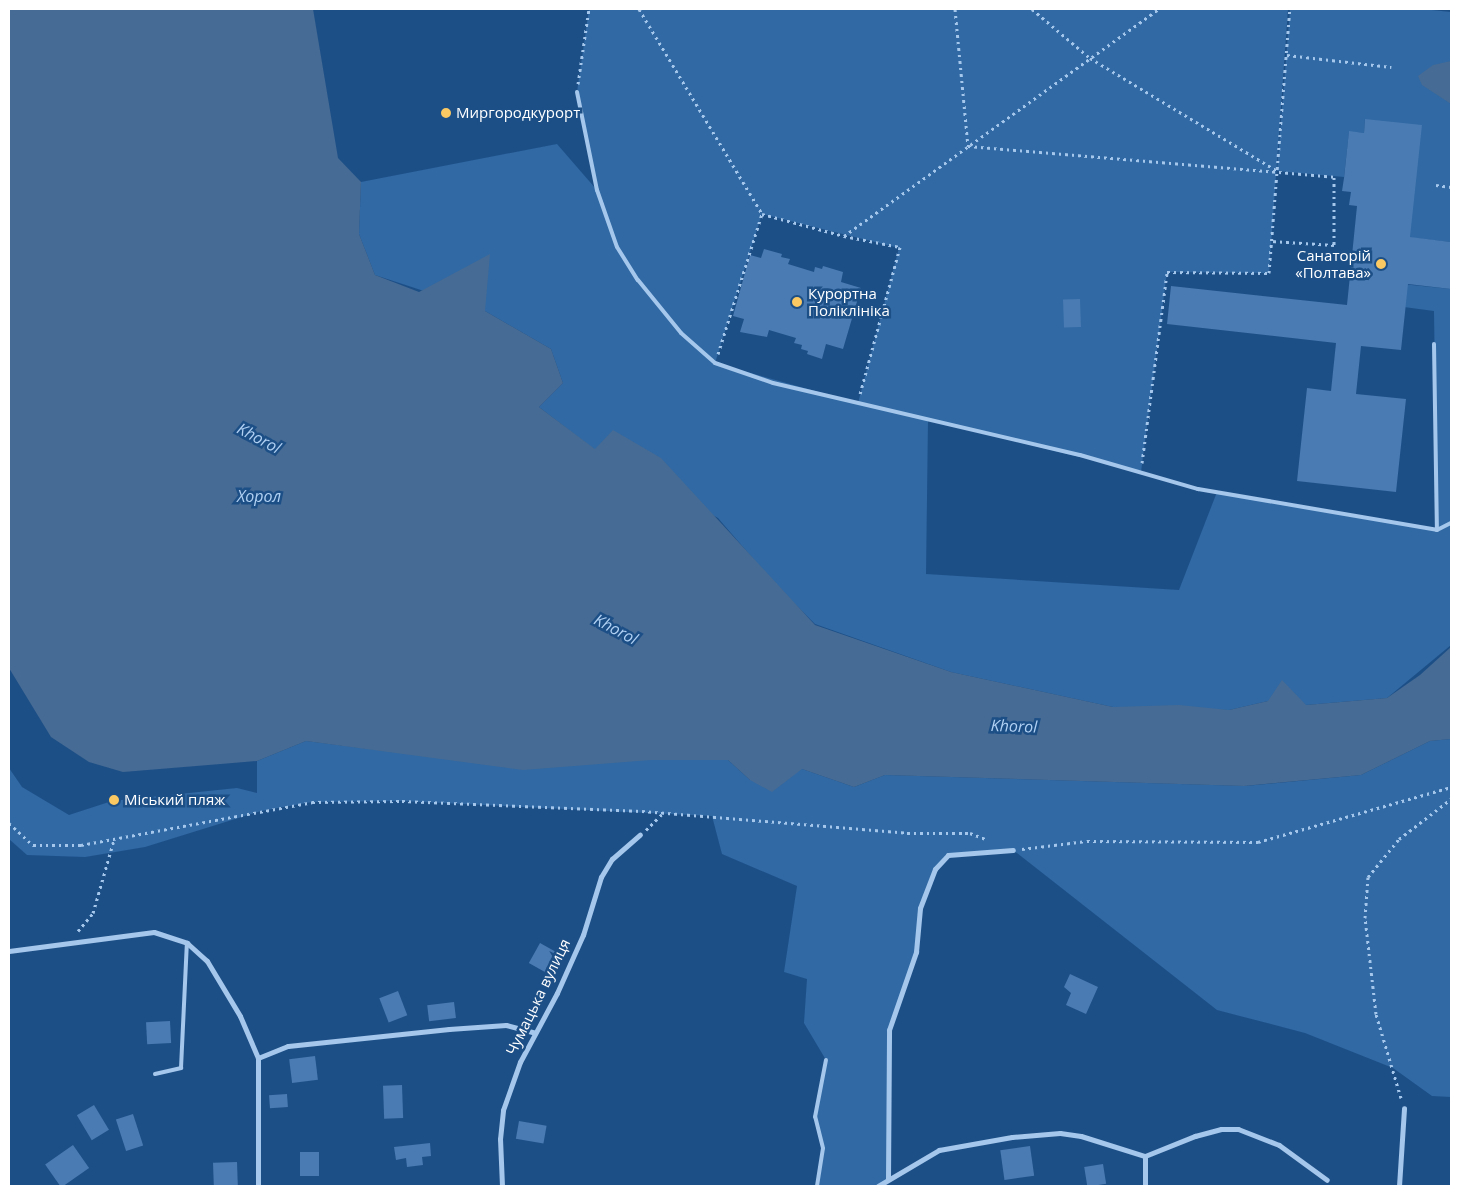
<!DOCTYPE html>
<html>
<head>
<meta charset="utf-8">
<style>
	body { margin:0 }
	#map { position:relative; width:1460px; height:1195px; overflow:hidden; background:#1d4f87; font-family:"Open Sans",sans-serif }
	div>[style] { position:absolute }
	.green>* { inset:0; background:#3069a4 }
	.water>* { inset:0; background:#466b94 }
	.building>* { inset:0; background:#4a7bb2; transform-origin:0 0 }
	.path>* { height:3px; margin-top:-1.5px; transform-origin:0; background:repeating-linear-gradient(90deg,#a5c7eb 0 2.5px,transparent 0 6.5px) }
	.service>* { height:4px; margin:-2px; padding:0 2px; transform-origin:2px; border-radius:2px; background:#a5c7eb }
	.minor>* { height:5px; margin:-2.5px; padding:0 2.5px; transform-origin:2.5px; border-radius:2.5px; background:#a5c7eb }
	.dots>* { width:14px; height:14px; translate:-50% -50%; box-sizing:border-box; border:2px solid #1d4f87; border-radius:50% }
	span { translate:-50% -50%; white-space:nowrap; text-align:center; line-height:1.15; -webkit-text-stroke:5px #1d4f87; paint-order:stroke }
	.poi-label { font-size:15px; color:#fff }
	.left { translate:0 -50%; text-align:left }
	.right { translate:-100% -50%; text-align:right }
	.street-label { font-size:15px; color:#fff }
	.water-label { font-size:16px; color:#b1d1f3; font-style:italic }
	.frame { position:absolute; inset:0; border:10px solid #fff; pointer-events:none }
</style>
</head>
<body>
<div id="map">
	<div class="green">
		<div style="clip-path:polygon(evenodd,589px 9px,1288px 9px,1269px 273px,1167px 272px,1141px 472px,928px 420px,926px 574px,1179px 590px,1217px 492px,1437px 530px,1434px 311px,1389px 305px,1392px 283px,1451px 289px,1451px 645px,1387px 698px,1306px 705px,1268px 701px,1229px 710px,1113px 707px,951px 672px,815px 624px,775px 584px,718px 518px,595px 450px,539px 407px,563px 383px,551px 349px,485px 311px,375px 275px,359px 234px,361px 182px,557px 144px,596px 189px,577px 92px,589px 9px,762px 214px,899px 248px,858px 403px,715px 363px,762px 214px)"></div>
		<div style="clip-path:polygon(1290px 9px,1422px 9px,1451px 12px,1451px 242px,1395px 236px,1365px 119px,1364px 133px,1349px 132px,1344px 177px,1277px 171px)"></div>
		<div style="clip-path:polygon(1451px 739px,1451px 1097px,1432px 1096px,1393px 1068px,1305px 1033px,1217px 1010px,1013px 850px,948px 855px,935px 869px,920px 908px,916px 952px,889px 1030px,888px 1179px,878px 1186px,817px 1186px,823px 1148px,815px 1117px,826px 1060px,804px 1023px,807px 979px,784px 972px,797px 886px,722px 854px,712px 816px,402px 801px,312px 802px,261px 811px,145px 847px,85px 857px,27px 855px,9px 839px,9px 768px,22px 787px,69px 815px,112px 801px,237px 788px,257px 793px,257px 761px,306px 741px,378px 750px,728px 760px,750px 780px,802px 769px,854px 787px,885px 775px,1245px 786px,1361px 775px,1430px 741px)"></div>
	</div>
	<div class="water">
		<div style="clip-path:polygon(9px 9px,313px 9px,338px 158px,361px 182px,359px 234px,375px 275px,419px 292px,490px 254px,485px 311px,551px 349px,563px 383px,539px 407px,595px 449px,613px 430px,661px 458px,815px 625px,951px 672px,1113px 707px,1179px 705px,1229px 710px,1268px 701px,1282px 680px,1306px 705px,1387px 698px,1420px 675px,1451px 647px,1451px 739px,1430px 741px,1361px 775px,1244px 786px,885px 775px,854px 787px,802px 769px,772px 792px,750px 780px,728px 760px,651px 760px,523px 770px,306px 741px,257px 761px,123px 772px,89px 762px,51px 737px,9px 668px)"></div>
		<div style="clip-path:polygon(1451px 61px,1451px 104px,1422px 85px,1418px 76px,1433px 65px)"></div>
	</div>
	<div class="building">
		<div style="clip-path:polygon(1365px 119px,1422px 125px,1410px 237px,1451px 242px,1451px 289px,1408px 284px,1401px 350px,1361px 346px,1356px 394px,1406px 399px,1396px 492px,1297px 481px,1307px 388px,1331px 391px,1336px 343px,1167px 324px,1171px 286px,1347px 305px,1357px 206px,1349px 205px,1351px 192px,1342px 191px,1344px 178px,1349px 131px,1364px 133px)"></div>
		<div style="clip-path:polygon(764px 249px,782px 254px,781px 257px,790px 259px,788px 264px,814px 272px,815px 267px,822px 269px,823px 266px,843px 272px,841px 282px,861px 288px,843px 349px,826px 344px,822px 359px,807px 354px,808px 351px,801px 349px,802px 345px,794px 343px,796px 338px,769px 330px,767px 337px,740px 332px,744px 319px,733px 316px,750px 255px,761px 258px)"></div>
		<div style="left:1080px;top:299px;width:28px;height:17px;rotate:88deg"></div>
		<div style="left:540px;top:943px;width:23px;height:23px;rotate:29deg"></div>
		<div style="clip-path:polygon(1070px 974px,1098px 987px,1086px 1014px,1066px 1005px,1071px 993px,1064px 987px)"></div>
		<div style="left:398px;top:991px;width:26px;height:20px;rotate:69deg"></div>
		<div style="left:454px;top:1002px;width:16px;height:27px;rotate:83deg"></div>
		<div style="left:170px;top:1021px;width:22px;height:24px;rotate:87deg"></div>
		<div style="left:315px;top:1056px;width:24px;height:26px;rotate:83deg"></div>
		<div style="left:402px;top:1085px;width:33px;height:19px;rotate:88deg"></div>
		<div style="left:287px;top:1094px;width:13px;height:18px;rotate:86deg"></div>
		<div style="left:94px;top:1105px;width:29px;height:20px;rotate:59deg"></div>
		<div style="left:133px;top:1114px;width:33px;height:18px;rotate:72deg"></div>
		<div style="left:519px;top:1121px;width:28px;height:18px;rotate:10deg"></div>
		<div style="clip-path:polygon(430px 1143px,431px 1156px,422px 1157px,423px 1165px,407px 1167px,406px 1158px,396px 1160px,394px 1147px)"></div>
		<div style="left:73px;top:1145px;width:28px;height:34px;rotate:55deg"></div>
		<div style="left:1030px;top:1146px;width:30px;height:30px;rotate:82deg"></div>
		<div style="left:300px;top:1152px;width:19px;height:24px"></div>
		<div style="left:237px;top:1162px;width:23px;height:24px;rotate:88deg"></div>
		<div style="left:1103px;top:1164px;width:20px;height:19px;rotate:81deg"></div>
	</div>
	<div class="path">
		<div style="left:639px;top:9px;width:239px;rotate:59deg"></div>
		<div style="left:955px;top:9px;width:138px;rotate:84.6deg"></div>
		<div style="left:968px;top:146px;width:367px;rotate:4.8deg"></div>
		<div style="left:1334px;top:177px;width:68px;rotate:90deg"></div>
		<div style="left:1334px;top:245px;width:63px;rotate:-176.4deg"></div>
		<div style="left:1032px;top:9px;width:76px;rotate:40.2deg"></div>
		<div style="left:1090px;top:58px;width:218px;rotate:31.1deg"></div>
		<div style="left:1287px;top:55px;width:105px;rotate:6.6deg"></div>
		<div style="left:578px;top:84px;width:76px;rotate:-81.7deg"></div>
		<div style="left:1436px;top:185px;width:15px;rotate:8deg"></div>
		<div style="left:844px;top:236px;width:57px;rotate:11.1deg"></div>
		<div style="left:900px;top:247px;width:152px;rotate:105.2deg"></div>
		<div style="left:718px;top:354px;width:147px;rotate:-72.6deg"></div>
		<div style="left:762px;top:214px;width:85px;rotate:15deg"></div>
		<div style="left:844px;top:236px;width:388px;rotate:-35.8deg"></div>
		<div style="left:1142px;top:463px;width:193px;rotate:-82.5deg"></div>
		<div style="left:1167px;top:272px;width:102px;rotate:0.6deg"></div>
		<div style="left:1269px;top:273px;width:265px;rotate:-85.5deg"></div>
		<div style="left:9px;top:823px;width:33px;rotate:43deg"></div>
		<div style="left:33px;top:845px;width:48px"></div>
		<div style="left:81px;top:845px;width:235px;rotate:-10.5deg"></div>
		<div style="left:312px;top:802px;width:90px;rotate:-0.6deg"></div>
		<div style="left:402px;top:801px;width:240px;rotate:2.4deg"></div>
		<div style="left:642px;top:811px;width:266px;rotate:4.7deg"></div>
		<div style="left:907px;top:833px;width:63px"></div>
		<div style="left:970px;top:833px;width:19px;rotate:21deg"></div>
		<div style="left:646px;top:830px;width:25px;rotate:-45deg"></div>
		<div style="left:1022px;top:849px;width:65px;rotate:-7deg"></div>
		<div style="left:1087px;top:841px;width:171px;rotate:0.3deg"></div>
		<div style="left:1258px;top:842px;width:201px;rotate:-15.9deg"></div>
		<div style="left:78px;top:931px;width:23px;rotate:-50deg"></div>
		<div style="left:93px;top:913px;width:76px;rotate:-74deg"></div>
		<div style="left:1401px;top:1098px;width:88px;rotate:-106.6deg"></div>
		<div style="left:1376px;top:1014px;width:97px;rotate:-96.5deg"></div>
		<div style="left:1365px;top:918px;width:41px;rotate:-85.8deg"></div>
		<div style="left:1368px;top:877px;width:49px;rotate:-50.8deg"></div>
		<div style="left:1399px;top:839px;width:66px;rotate:-37.6deg"></div>
	</div>
	<div class="service">
		<div style="left:577px;top:92px;width:100px;rotate:78.5deg"></div>
		<div style="left:597px;top:190px;width:60px;rotate:70.7deg"></div>
		<div style="left:617px;top:247px;width:39px;rotate:58deg"></div>
		<div style="left:638px;top:280px;width:68px;rotate:50.9deg"></div>
		<div style="left:681px;top:333px;width:45px;rotate:41.4deg"></div>
		<div style="left:715px;top:363px;width:61px;rotate:19deg"></div>
		<div style="left:773px;top:383px;width:315px;rotate:13.2deg"></div>
		<div style="left:1080px;top:455px;width:123px;rotate:16.1deg"></div>
		<div style="left:1198px;top:489px;width:242px;rotate:9.7deg"></div>
		<div style="left:1437px;top:530px;width:16px;rotate:-27deg"></div>
		<div style="left:1434px;top:344px;width:186px;rotate:89.1deg"></div>
		<div style="left:155px;top:1074px;width:27px;rotate:-13deg"></div>
		<div style="left:181px;top:1068px;width:125px;rotate:-87.3deg"></div>
		<div style="left:817px;top:1186px;width:38px;rotate:-81deg"></div>
		<div style="left:823px;top:1148px;width:32px;rotate:-104deg"></div>
		<div style="left:815px;top:1117px;width:58px;rotate:-79.1deg"></div>
	</div>
	<div class="minor">
		<div style="left:9px;top:951px;width:146px;rotate:-7.5deg"></div>
		<div style="left:154px;top:932px;width:35px;rotate:18deg"></div>
		<div style="left:187px;top:943px;width:27px;rotate:42deg"></div>
		<div style="left:207px;top:961px;width:64px;rotate:59deg"></div>
		<div style="left:240px;top:1016px;width:46px;rotate:66.8deg"></div>
		<div style="left:258px;top:1058px;width:128px;rotate:90deg"></div>
		<div style="left:258px;top:1058px;width:32px;rotate:-22deg"></div>
		<div style="left:288px;top:1046px;width:162px;rotate:-6deg"></div>
		<div style="left:449px;top:1029px;width:57px;rotate:-4deg"></div>
		<div style="left:506px;top:1025px;width:30px;rotate:15deg"></div>
		<div style="left:888px;top:1179px;width:149px;rotate:-89.6deg"></div>
		<div style="left:889px;top:1030px;width:83px;rotate:-70.9deg"></div>
		<div style="left:916px;top:952px;width:44px;rotate:-84.8deg"></div>
		<div style="left:920px;top:908px;width:42px;rotate:-69deg"></div>
		<div style="left:935px;top:869px;width:19px;rotate:-47deg"></div>
		<div style="left:948px;top:855px;width:65px;rotate:-4.4deg"></div>
		<div style="left:502px;top:1186px;width:47px;rotate:-92.4deg"></div>
		<div style="left:500px;top:1139px;width:29px;rotate:-84deg"></div>
		<div style="left:503px;top:1110px;width:51px;rotate:-70.5deg"></div>
		<div style="left:520px;top:1062px;width:78px;rotate:-61.8deg"></div>
		<div style="left:557px;top:993px;width:64px;rotate:-65.9deg"></div>
		<div style="left:583px;top:935px;width:61px;rotate:-72.8deg"></div>
		<div style="left:601px;top:877px;width:21px;rotate:-59deg"></div>
		<div style="left:612px;top:859px;width:37px;rotate:-41deg"></div>
		<div style="left:878px;top:1186px;width:71px;rotate:-30.5deg"></div>
		<div style="left:939px;top:1150px;width:74px;rotate:-10.1deg"></div>
		<div style="left:1012px;top:1137px;width:48px;rotate:-4.8deg"></div>
		<div style="left:1060px;top:1133px;width:21px;rotate:8deg"></div>
		<div style="left:1081px;top:1136px;width:67px;rotate:17.4deg"></div>
		<div style="left:1145px;top:1156px;width:54px;rotate:-21.8deg"></div>
		<div style="left:1195px;top:1136px;width:27px;rotate:-15deg"></div>
		<div style="left:1221px;top:1129px;width:17px"></div>
		<div style="left:1238px;top:1129px;width:44px;rotate:21.3deg"></div>
		<div style="left:1279px;top:1145px;width:59px;rotate:36.1deg"></div>
		<div style="left:1145px;top:1186px;width:30px;rotate:-90deg"></div>
		<div style="left:1399px;top:1186px;width:78px;rotate:-86.3deg"></div>
	</div>
	<div class="dots">
		<div style="left:446px;top:113px;background:#fbc963"></div>
		<div style="left:1381px;top:264px;background:#fbc963"></div>
		<div style="left:797px;top:302px;background:#fbc963"></div>
		<div style="left:114px;top:800px;background:#fbc963"></div>
	</div>
	<div class="poi-label">
		<span class="left" style="left:456px;top:113px">Миргородкурорт</span>
		<span class="right" style="left:1371px;top:264px">Санаторій<br>«Полтава»</span>
		<span class="left" style="left:808px;top:302px">Курортна<br>Поліклініка</span>
		<span class="left" style="left:124px;top:800px">Міський пляж</span>
	</div>
	<div class="street-label">
		<span style="left:538px;top:997px;rotate:-64deg">Чумацька вулиця</span>
	</div>
	<div class="water-label">
		<span style="left:259px;top:438px;rotate:28deg">Khorol</span>
		<span style="left:259px;top:496px">Хорол</span>
		<span style="left:616px;top:629px;rotate:28deg">Khorol</span>
		<span style="left:1014px;top:726px;rotate:2deg">Khorol</span>
	</div>
	<div class="frame"></div>
</div>
</body>
</html>
